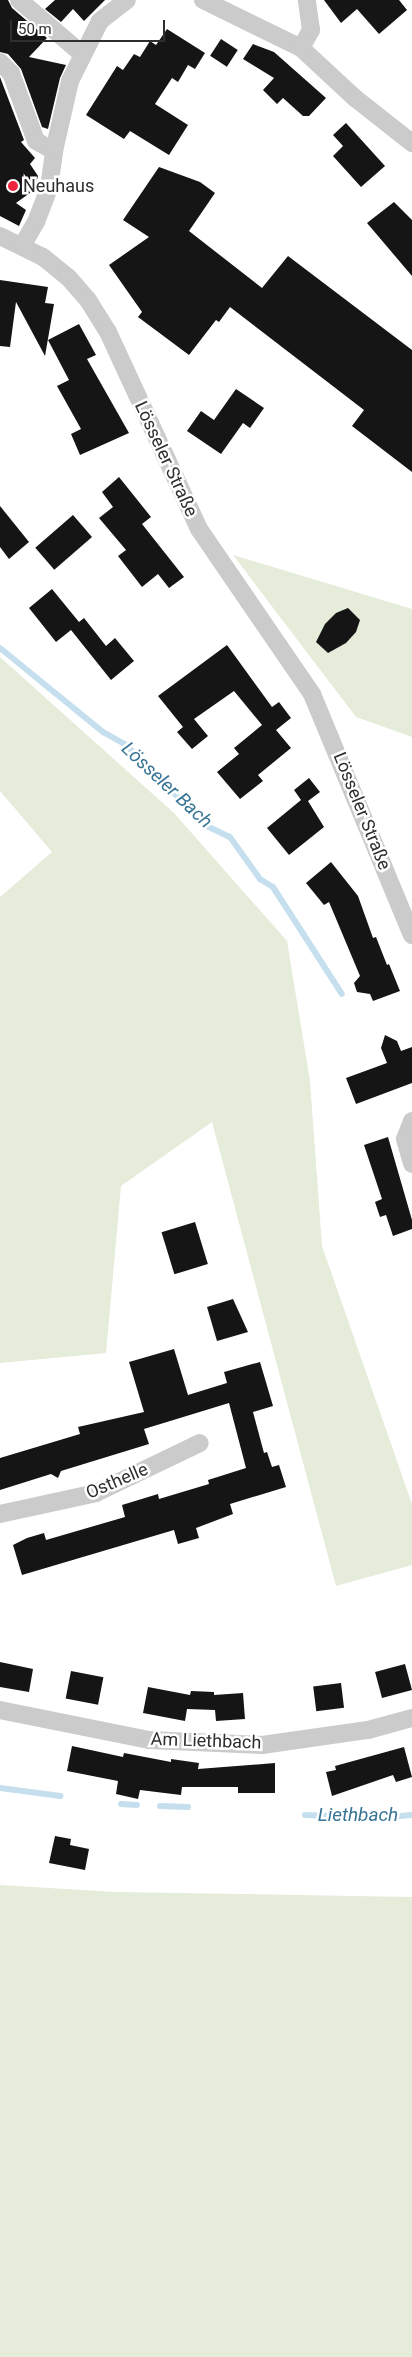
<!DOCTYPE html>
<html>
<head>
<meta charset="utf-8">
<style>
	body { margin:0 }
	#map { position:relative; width:412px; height:2357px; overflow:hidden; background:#fff; font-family:Roboto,sans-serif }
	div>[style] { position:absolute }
	.green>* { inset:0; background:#e5ecda }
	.stream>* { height:6px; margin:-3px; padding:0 3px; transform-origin:3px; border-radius:3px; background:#c5dfee }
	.building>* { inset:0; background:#151515; transform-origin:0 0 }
	.street>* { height:18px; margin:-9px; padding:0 9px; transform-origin:9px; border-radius:9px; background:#cbcbcb }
	.dots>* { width:14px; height:14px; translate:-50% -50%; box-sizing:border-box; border:2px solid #fff; border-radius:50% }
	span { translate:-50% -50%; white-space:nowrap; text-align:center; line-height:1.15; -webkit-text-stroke:5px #fff; paint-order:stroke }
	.poi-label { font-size:18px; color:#2e2e2e }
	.left { translate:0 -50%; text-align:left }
	.street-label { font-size:18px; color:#2e2e2e }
	.water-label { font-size:19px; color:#377495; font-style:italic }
	.scale { position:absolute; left:10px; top:20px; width:155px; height:22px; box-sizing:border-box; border:2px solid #2e2e2e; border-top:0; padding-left:6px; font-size:15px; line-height:18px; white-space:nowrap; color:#2e2e2e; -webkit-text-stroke:4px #fff; paint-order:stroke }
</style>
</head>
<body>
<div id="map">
	<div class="green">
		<div style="clip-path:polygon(233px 555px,412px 609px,412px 737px,356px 717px)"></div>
		<div style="clip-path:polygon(0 657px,174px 813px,287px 941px,310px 1081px,322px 1246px,412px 1504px,412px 1565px,336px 1586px,212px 1122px,121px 1186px,106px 1353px,0 1363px,0 897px,52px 852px,0 791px)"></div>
		<div style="clip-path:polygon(0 1885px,115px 1892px,412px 1897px,412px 2357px,0 2357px)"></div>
	</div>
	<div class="stream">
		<div style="left:0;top:648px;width:133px;rotate:39.2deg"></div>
		<div style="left:103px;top:732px;width:26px;rotate:29deg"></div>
		<div style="left:126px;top:745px;width:115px;rotate:45deg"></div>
		<div style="left:207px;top:826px;width:25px;rotate:26deg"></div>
		<div style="left:230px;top:837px;width:52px;rotate:54.5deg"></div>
		<div style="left:260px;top:879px;width:15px;rotate:32deg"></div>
		<div style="left:273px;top:887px;width:127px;rotate:57.2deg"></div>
		<div style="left:0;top:1788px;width:61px;rotate:7.6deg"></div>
		<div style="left:121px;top:1804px;width:16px;rotate:4deg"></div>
		<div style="left:160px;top:1806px;width:28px;rotate:2deg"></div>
		<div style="left:305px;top:1815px;width:72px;rotate:2.4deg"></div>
		<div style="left:377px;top:1818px;width:35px;rotate:-5deg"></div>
	</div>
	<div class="building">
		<div style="clip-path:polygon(0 0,8px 0,12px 8px,47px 38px,29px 57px,66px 65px,60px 78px,48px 129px,42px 127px,21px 69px,8px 54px,0 52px)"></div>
		<div style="clip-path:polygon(55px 0,105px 0,84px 21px,73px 9px,61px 22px,45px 9px)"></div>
		<div style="clip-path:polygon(324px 0,399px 0,407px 10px,379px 34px,357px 9px,341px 23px)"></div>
		<div style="clip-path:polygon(167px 29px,205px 53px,195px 69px,188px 65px,178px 82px,172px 78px,155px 104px,188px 125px,169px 155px,130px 131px,124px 139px,86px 115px,117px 66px,123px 70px,134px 54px,140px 57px,150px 41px,156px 45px)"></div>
		<div style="left:221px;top:39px;width:20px;height:20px;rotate:33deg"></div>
		<div style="clip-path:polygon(253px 44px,274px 52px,326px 98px,309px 116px,303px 116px,283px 98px,277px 104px,263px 90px,274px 78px,243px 59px)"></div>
		<div style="clip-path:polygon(0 77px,24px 140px,21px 142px,35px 158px,30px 164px,38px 176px,34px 190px,16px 203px,26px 210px,19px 226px,0 216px)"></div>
		<div style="clip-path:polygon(346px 123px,385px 166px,361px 187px,333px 156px,343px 146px,333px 135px)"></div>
		<div style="clip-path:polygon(159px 167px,200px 182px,215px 193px,189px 231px,262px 288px,288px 256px,412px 350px,412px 472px,352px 426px,364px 410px,230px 307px,219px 322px,216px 320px,189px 355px,138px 317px,142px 312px,109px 265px,149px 237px,123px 220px)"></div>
		<div style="clip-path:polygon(394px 202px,412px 220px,412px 276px,367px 223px)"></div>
		<div style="clip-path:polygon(0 280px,48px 287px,45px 303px,54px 304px,45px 356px,16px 302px,10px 347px,0 346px)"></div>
		<div style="clip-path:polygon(79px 324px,96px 355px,87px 359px,129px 433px,80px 455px,71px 434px,81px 429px,57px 386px,69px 380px,48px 340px)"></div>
		<div style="clip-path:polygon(236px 389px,264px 408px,250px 428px,243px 423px,221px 454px,187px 431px,201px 411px,214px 420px)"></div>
		<div style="clip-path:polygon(119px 477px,151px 517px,142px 524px,184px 577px,169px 588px,158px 574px,142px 587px,118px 556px,126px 550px,99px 518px,113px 507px,102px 492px)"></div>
		<div style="clip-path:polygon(0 506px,29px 542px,9px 559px,0 547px)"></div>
		<div style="left:73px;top:515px;width:29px;height:50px;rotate:49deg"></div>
		<div style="clip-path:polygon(52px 589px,79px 622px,84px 618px,106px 646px,115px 638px,134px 661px,111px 680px,71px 630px,56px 642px,29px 608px)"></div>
		<div style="clip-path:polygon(348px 608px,360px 620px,356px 632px,346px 643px,328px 653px,316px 642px,325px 624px,336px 613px)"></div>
		<div style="clip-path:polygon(227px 645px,272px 707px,279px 702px,291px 718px,276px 730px,291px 748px,258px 775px,263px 781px,240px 799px,217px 772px,239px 754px,234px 748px,262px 725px,234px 691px,194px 719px,208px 736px,192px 749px,177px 732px,183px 727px,158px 696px)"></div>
		<div style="clip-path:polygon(309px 778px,320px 792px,308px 801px,324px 827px,289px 855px,267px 828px,301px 800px,294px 790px)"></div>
		<div style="clip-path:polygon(331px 862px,358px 896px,373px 938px,376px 937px,387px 965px,389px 964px,400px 991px,373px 1001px,370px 994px,357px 992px,354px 983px,360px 976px,329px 902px,324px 905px,306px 883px)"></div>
		<div style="clip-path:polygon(385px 1035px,397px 1041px,401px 1051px,412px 1047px,412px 1083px,356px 1104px,346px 1078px,387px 1063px,381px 1048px)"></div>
		<div style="clip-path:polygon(388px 1137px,412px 1220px,412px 1229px,393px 1236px,386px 1215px,380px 1217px,375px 1202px,382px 1199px,364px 1145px)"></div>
		<div style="left:195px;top:1222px;width:44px;height:35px;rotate:73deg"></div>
		<div style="clip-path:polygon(233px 1299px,248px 1332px,217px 1341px,207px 1307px)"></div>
		<div style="clip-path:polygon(174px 1349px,188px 1395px,227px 1383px,224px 1372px,260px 1362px,273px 1406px,253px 1412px,264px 1453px,267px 1452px,272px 1467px,279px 1465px,286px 1487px,230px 1504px,233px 1514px,196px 1528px,199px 1538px,178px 1544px,174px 1530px,22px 1575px,13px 1545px,27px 1538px,44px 1533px,46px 1540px,125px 1517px,122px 1505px,158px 1494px,159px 1499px,209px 1484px,208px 1480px,246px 1468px,229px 1403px,144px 1429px,149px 1444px,61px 1471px,58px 1478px,51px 1474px,0 1490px,0 1458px,80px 1434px,78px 1427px,144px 1412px,129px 1362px)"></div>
		<div style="clip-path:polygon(0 1662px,33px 1669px,29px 1692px,0 1687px)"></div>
		<div style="left:405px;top:1664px;width:27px;height:31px;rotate:75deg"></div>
		<div style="left:71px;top:1671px;width:33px;height:28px;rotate:11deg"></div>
		<div style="left:341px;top:1683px;width:25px;height:28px;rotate:83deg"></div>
		<div style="clip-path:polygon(148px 1687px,190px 1695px,191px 1691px,214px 1692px,214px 1695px,243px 1693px,245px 1719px,216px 1721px,215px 1710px,187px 1709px,185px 1721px,143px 1713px)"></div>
		<div style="clip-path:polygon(72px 1746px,123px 1757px,124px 1753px,171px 1762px,171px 1759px,199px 1763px,198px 1769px,275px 1763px,275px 1793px,238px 1793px,238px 1787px,182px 1787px,181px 1795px,140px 1790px,138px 1799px,116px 1794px,118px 1781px,67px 1771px)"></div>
		<div style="clip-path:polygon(404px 1747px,412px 1777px,396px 1782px,393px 1775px,332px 1796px,326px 1772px,336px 1770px,335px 1766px)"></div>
		<div style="clip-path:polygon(55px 1836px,71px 1839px,70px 1845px,89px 1849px,85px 1870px,49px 1863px)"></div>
	</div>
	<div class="street">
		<div style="left:19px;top:0;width:83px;rotate:40.6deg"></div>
		<div style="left:203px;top:0;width:109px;rotate:26.1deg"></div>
		<div style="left:301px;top:48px;width:74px;rotate:42.8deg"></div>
		<div style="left:355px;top:98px;width:73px;rotate:38.3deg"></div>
		<div style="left:301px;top:48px;width:21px;rotate:-61deg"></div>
		<div style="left:311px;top:30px;width:30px;rotate:-98deg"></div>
		<div style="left:0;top:62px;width:16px;rotate:45deg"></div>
		<div style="left:11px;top:73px;width:72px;rotate:69.8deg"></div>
		<div style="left:36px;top:141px;width:21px;rotate:29deg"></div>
		<div style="left:0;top:236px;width:48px;rotate:26deg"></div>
		<div style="left:43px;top:257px;width:32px;rotate:39deg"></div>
		<div style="left:68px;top:277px;width:30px;rotate:49deg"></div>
		<div style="left:88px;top:300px;width:38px;rotate:58deg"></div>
		<div style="left:108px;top:332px;width:217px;rotate:65.2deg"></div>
		<div style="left:199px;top:529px;width:200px;rotate:55.6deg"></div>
		<div style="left:312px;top:694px;width:261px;rotate:67.5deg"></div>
		<div style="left:22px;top:246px;width:28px;rotate:-60deg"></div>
		<div style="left:36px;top:222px;width:36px;rotate:-69deg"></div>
		<div style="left:49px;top:188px;width:37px;rotate:-82deg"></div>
		<div style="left:54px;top:151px;width:72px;rotate:-77.1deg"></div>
		<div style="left:70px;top:81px;width:67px;rotate:-63.4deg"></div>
		<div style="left:100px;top:21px;width:34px;rotate:-38deg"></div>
		<div style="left:412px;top:1121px;width:19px;rotate:111deg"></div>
		<div style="left:405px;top:1139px;width:26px;rotate:74deg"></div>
		<div style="left:0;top:1514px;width:98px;rotate:-12.3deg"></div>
		<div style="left:96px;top:1493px;width:115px;rotate:-25.7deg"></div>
		<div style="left:0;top:1710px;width:152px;rotate:11.4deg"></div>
		<div style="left:149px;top:1740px;width:113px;rotate:2.5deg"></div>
		<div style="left:262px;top:1745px;width:107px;rotate:-8.1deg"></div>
		<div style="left:368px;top:1730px;width:46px;rotate:-15.3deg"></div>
	</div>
	<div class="dots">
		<div style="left:13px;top:186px;background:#f0243c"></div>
	</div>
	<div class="poi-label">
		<span class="left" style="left:23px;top:186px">Neuhaus</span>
	</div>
	<div class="street-label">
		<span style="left:166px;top:459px;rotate:65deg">Lösseler Straße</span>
		<span style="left:362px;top:811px;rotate:68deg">Lösseler Straße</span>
		<span style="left:117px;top:1481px;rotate:-23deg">Osthelle</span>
		<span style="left:206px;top:1741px;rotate:2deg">Am Liethbach</span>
	</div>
	<div class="water-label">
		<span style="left:167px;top:785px;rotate:43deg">Lösseler Bach</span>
		<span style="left:358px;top:1815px">Liethbach</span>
	</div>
	<div class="scale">50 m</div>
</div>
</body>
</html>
